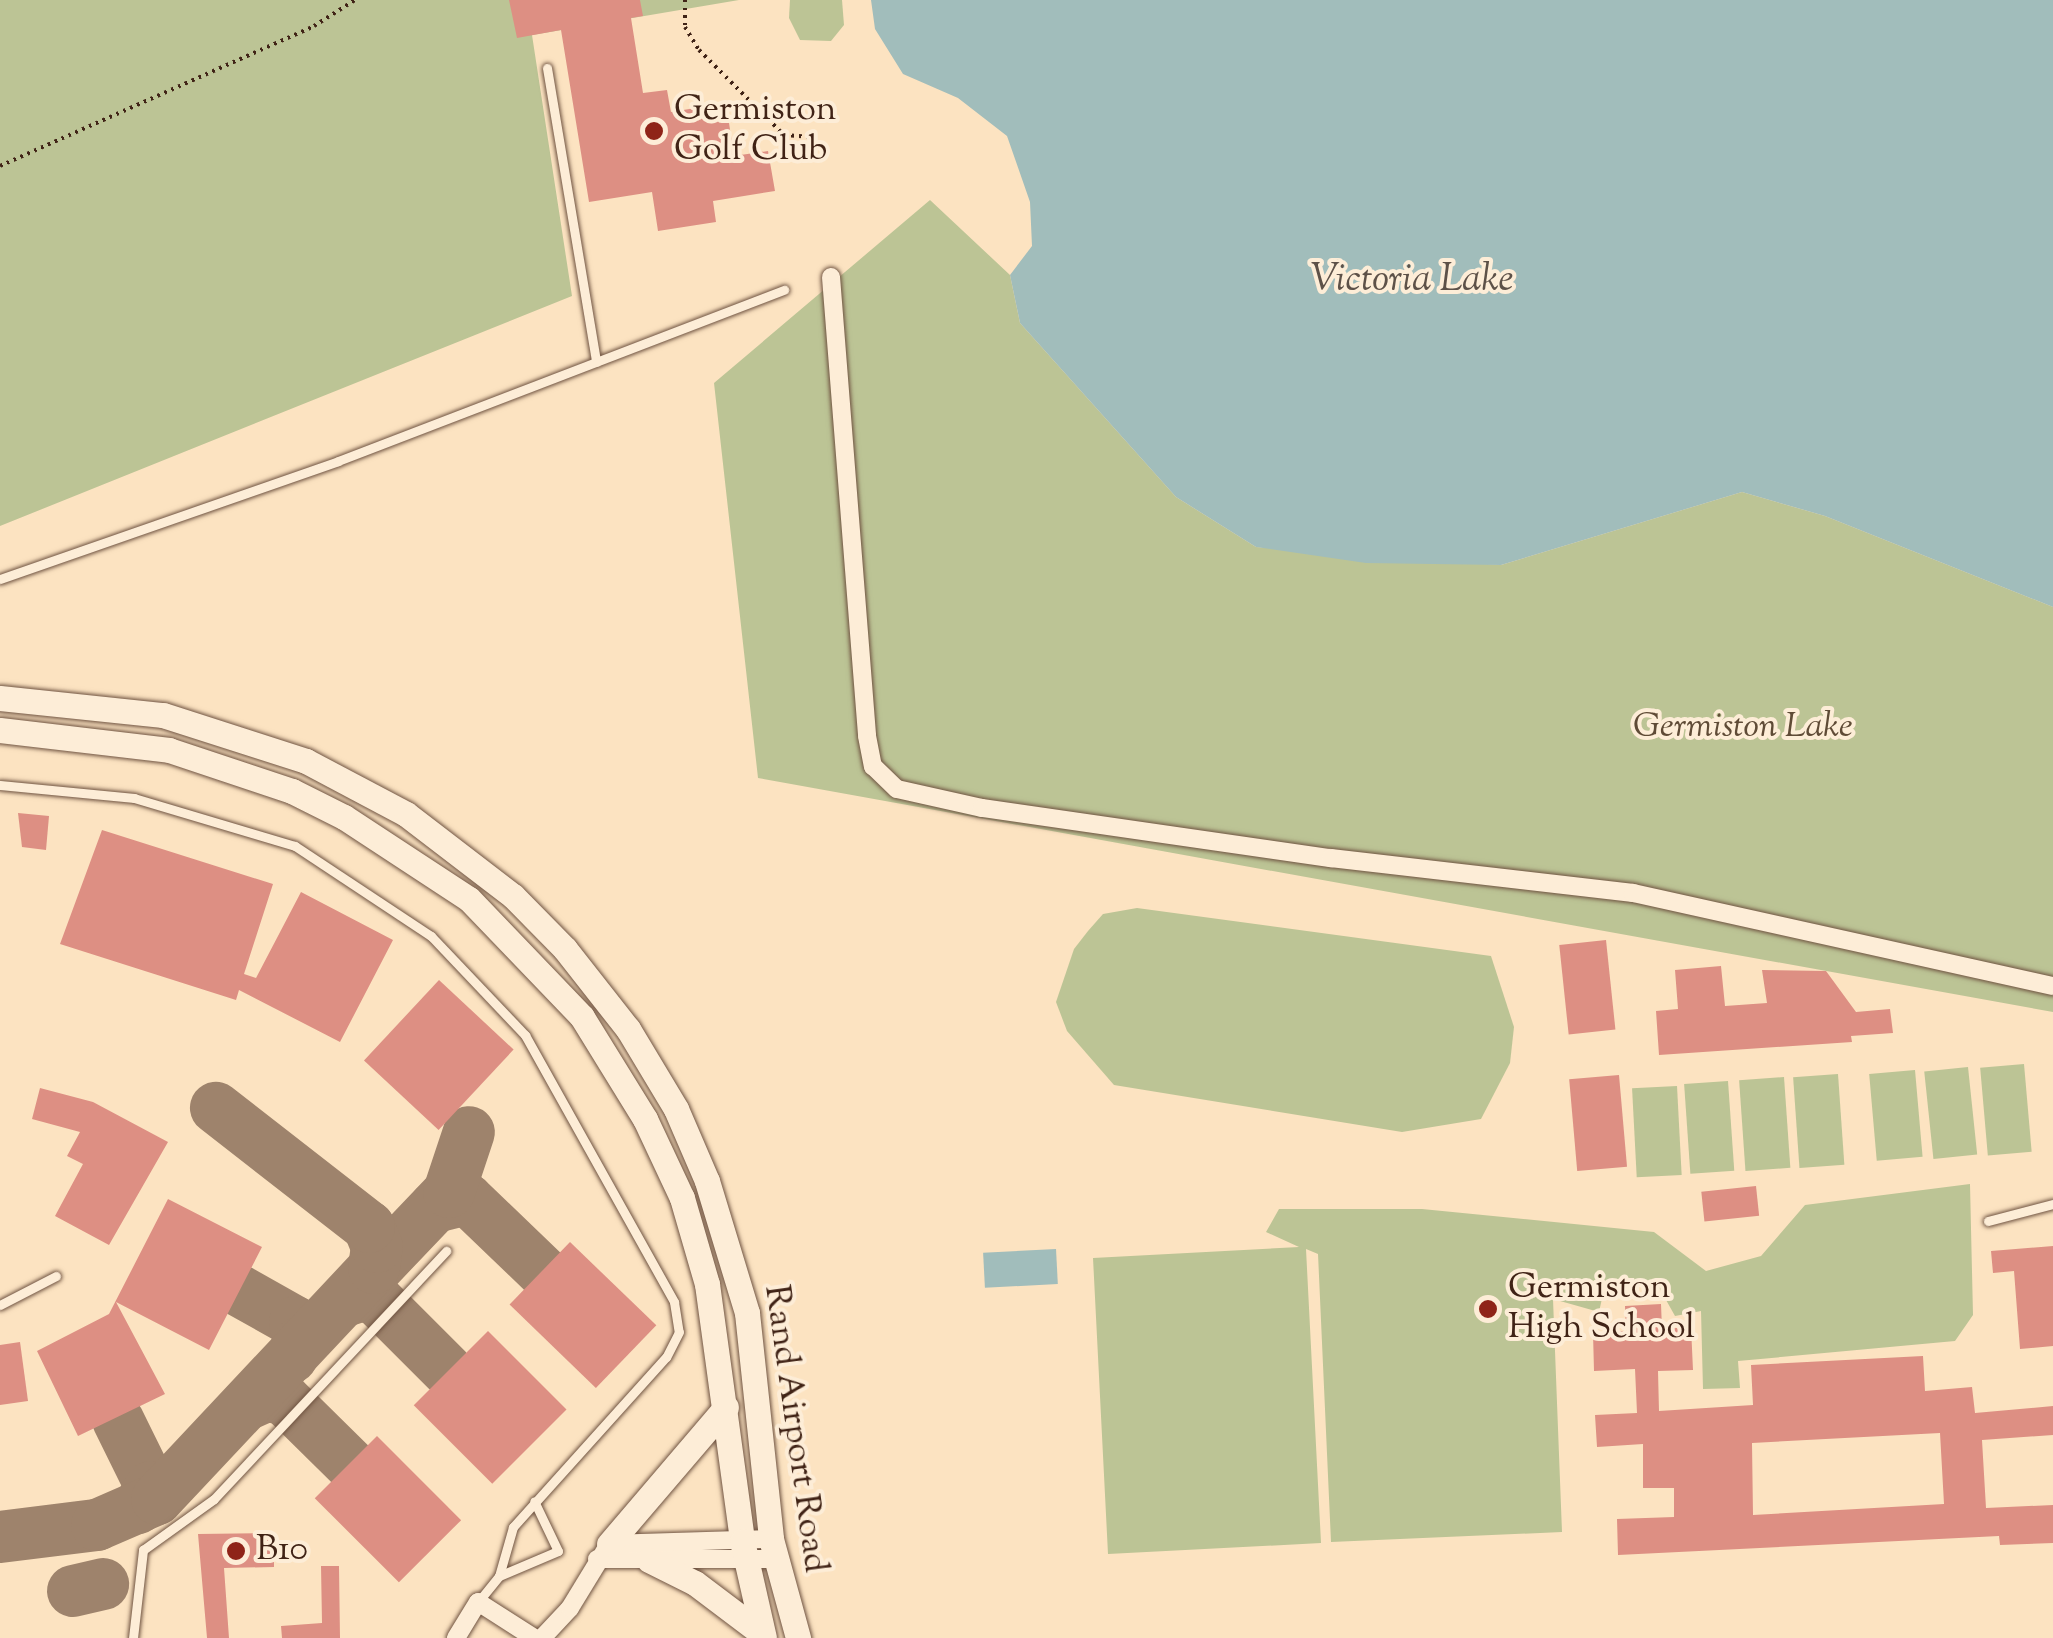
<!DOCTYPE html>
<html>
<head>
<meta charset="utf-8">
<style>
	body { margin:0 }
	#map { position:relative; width:2053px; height:1638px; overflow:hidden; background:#fce3c1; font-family:"Sorts Mill Goudy",serif }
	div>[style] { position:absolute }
	.green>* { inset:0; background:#bcc495; transform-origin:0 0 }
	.water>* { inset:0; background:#a1bdbb; transform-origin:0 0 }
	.taxiway>* { height:52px; margin:-26px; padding:0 26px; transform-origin:26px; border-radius:26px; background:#9e836c }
	.building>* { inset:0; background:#dd8f83; transform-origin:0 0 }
	.path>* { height:4px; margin-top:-2px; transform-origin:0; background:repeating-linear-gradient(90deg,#402316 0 2.5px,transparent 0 7.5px) }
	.roads { filter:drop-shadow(0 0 2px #6f5341) drop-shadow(0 0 2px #6f5341) }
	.lane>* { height:9px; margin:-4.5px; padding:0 4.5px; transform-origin:4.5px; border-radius:4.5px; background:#fdedd7 }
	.street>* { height:18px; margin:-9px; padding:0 9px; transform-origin:9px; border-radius:9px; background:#fdedd7 }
	.secondary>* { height:25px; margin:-12.5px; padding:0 12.5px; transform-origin:12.5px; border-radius:12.5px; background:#fdedd7 }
	.dots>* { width:28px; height:28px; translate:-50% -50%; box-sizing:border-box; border:5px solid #fdedd7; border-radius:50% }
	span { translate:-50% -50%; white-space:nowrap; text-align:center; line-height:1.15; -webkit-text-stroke:8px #fdedd7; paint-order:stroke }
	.poi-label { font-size:35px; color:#402316 }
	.left { translate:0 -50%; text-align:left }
	.park-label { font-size:35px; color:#5f4b36; font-style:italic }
	.street-label { font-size:35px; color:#402316 }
	.water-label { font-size:38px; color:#5d5148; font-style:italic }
</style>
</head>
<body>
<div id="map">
	<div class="green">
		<div style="clip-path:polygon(0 0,739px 0,532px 35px,572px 296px,0 526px)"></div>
		<div style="clip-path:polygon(790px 0,842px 0,844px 25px,831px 41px,800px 40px,789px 18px)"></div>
		<div style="clip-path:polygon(930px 200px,1010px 275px,1020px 323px,1176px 497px,1256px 547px,1501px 565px,1742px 492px,1825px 516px,2053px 607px,2053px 1012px,758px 778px,714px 383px)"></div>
		<div style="clip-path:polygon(1137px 908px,1491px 956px,1514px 1027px,1510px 1063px,1481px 1119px,1402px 1132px,1114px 1085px,1067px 1031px,1056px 1002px,1074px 949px,1088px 931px,1103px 914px)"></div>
		<div style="left:2024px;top:1064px;width:88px;height:44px;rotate:85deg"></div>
		<div style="left:1968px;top:1067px;width:88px;height:44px;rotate:84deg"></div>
		<div style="left:1915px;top:1070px;width:87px;height:46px;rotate:85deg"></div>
		<div style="left:1838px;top:1074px;width:91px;height:45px;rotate:86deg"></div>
		<div style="left:1784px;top:1077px;width:91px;height:45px;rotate:86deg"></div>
		<div style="left:1728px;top:1081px;width:90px;height:44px;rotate:86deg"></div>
		<div style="left:1677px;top:1086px;width:89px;height:45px;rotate:87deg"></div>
		<div style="clip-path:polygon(1970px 1184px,1973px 1315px,1955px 1341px,1738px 1361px,1740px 1388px,1703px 1389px,1701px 1311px,1675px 1316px,1656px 1282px,1605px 1285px,1599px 1312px,1553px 1299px,1562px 1532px,1331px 1542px,1318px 1254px,1306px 1249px,1321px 1543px,1108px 1554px,1093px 1258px,1299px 1247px,1266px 1232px,1279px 1209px,1422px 1209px,1654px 1232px,1706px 1271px,1761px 1256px,1805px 1205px)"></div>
	</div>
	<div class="water">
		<div style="clip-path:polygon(871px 0,2053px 0,2053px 607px,1825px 516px,1742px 492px,1501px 565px,1366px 563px,1256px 547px,1176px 497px,1020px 323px,1010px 275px,1032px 246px,1030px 202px,1007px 136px,958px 98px,903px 74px,875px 29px)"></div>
		<div style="left:1056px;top:1249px;width:35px;height:73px;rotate:87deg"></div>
	</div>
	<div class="taxiway">
		<div style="left:435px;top:1207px;width:33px;rotate:-14deg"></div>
		<div style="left:467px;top:1199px;width:105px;rotate:43.8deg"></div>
		<div style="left:369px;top:1276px;width:116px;rotate:-46.4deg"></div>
		<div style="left:449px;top:1192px;width:63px;rotate:-71.6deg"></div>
		<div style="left:240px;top:1291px;width:63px;rotate:29.4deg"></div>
		<div style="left:295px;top:1322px;width:21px;rotate:79deg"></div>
		<div style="left:299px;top:1343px;width:16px;rotate:117deg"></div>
		<div style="left:345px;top:1301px;width:19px;rotate:-18deg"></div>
		<div style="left:363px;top:1295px;width:15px;rotate:20deg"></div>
		<div style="left:377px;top:1300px;width:99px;rotate:45deg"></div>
		<div style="left:246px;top:1405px;width:22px;rotate:-24deg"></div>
		<div style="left:266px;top:1396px;width:18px;rotate:9deg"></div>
		<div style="left:284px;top:1399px;width:93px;rotate:44.6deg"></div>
		<div style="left:118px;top:1420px;width:75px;rotate:63.8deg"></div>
		<div style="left:151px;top:1487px;width:25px;rotate:122deg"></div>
		<div style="left:0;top:1537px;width:98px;rotate:-7.1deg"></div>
		<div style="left:97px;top:1525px;width:65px;rotate:-23.4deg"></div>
		<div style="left:157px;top:1499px;width:317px;rotate:-46.8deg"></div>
		<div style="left:374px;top:1268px;width:21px;rotate:-82deg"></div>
		<div style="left:377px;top:1247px;width:22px;rotate:-112deg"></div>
		<div style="left:369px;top:1227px;width:194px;rotate:-142.1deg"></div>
		<div style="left:73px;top:1591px;width:31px;rotate:-13deg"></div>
	</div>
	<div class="building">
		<div style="clip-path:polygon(509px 0,640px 0,643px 16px,631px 18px,643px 93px,667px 90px,671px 112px,726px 103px,734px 156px,768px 151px,775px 191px,713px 201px,716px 222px,658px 231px,652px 192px,589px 202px,561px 30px,517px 38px)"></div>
		<div style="clip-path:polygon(18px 813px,49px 816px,46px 850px,22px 847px)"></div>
		<div style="clip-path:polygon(102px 830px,273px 884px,244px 974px,256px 978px,301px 892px,393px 940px,340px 1042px,239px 990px,236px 1000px,60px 944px)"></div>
		<div style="left:1606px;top:940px;width:90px;height:47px;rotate:84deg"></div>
		<div style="clip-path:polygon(1721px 966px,1725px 1006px,1767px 1003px,1762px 970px,1826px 971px,1856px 1012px,1890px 1009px,1893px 1033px,1851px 1036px,1852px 1042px,1659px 1055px,1656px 1011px,1678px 1009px,1675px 970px)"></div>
		<div style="left:439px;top:980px;width:102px;height:110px;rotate:43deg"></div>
		<div style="left:1619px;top:1075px;width:92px;height:50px;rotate:85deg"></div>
		<div style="clip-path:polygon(40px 1088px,93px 1102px,168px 1142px,109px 1245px,55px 1216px,83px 1164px,67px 1156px,80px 1132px,32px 1119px)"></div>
		<div style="left:1756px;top:1186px;width:30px;height:55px;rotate:84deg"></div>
		<div style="clip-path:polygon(168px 1199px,262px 1247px,209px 1350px,116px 1302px,165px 1394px,78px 1436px,37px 1351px,109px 1314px)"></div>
		<div style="left:570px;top:1242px;width:120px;height:87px;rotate:44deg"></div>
		<div style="clip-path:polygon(2053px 1246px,2053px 1346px,2020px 1349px,2014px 1271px,1993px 1273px,1991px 1251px)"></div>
		<div style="clip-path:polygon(evenodd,1661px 1304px,1662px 1329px,1691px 1327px,1693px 1370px,1658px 1371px,1659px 1411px,1753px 1405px,1751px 1365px,1923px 1356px,1925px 1391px,1972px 1387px,1975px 1413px,2053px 1406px,2053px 1435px,1982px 1440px,1986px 1508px,2053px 1505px,2053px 1543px,2000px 1545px,1999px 1536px,1618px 1555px,1617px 1519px,1674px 1517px,1674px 1488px,1643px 1488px,1643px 1444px,1597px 1447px,1595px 1415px,1637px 1413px,1635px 1369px,1594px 1371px,1593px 1333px,1626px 1331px,1625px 1306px,1661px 1304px,1940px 1433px,1944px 1504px,1753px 1515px,1752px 1443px,1940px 1433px)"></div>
		<div style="left:488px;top:1331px;width:111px;height:105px;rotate:45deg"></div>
		<div style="clip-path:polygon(20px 1342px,28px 1401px,0 1405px,0 1345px)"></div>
		<div style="left:377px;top:1436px;width:119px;height:88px;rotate:45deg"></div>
		<div style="clip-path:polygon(274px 1533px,274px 1567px,224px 1568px,229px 1638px,207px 1638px,198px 1534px)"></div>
		<div style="clip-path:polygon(321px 1566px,339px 1566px,340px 1638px,282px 1638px,281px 1626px,322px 1623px)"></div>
	</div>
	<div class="path">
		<div style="left:685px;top:0;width:27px;rotate:90deg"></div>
		<div style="left:685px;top:27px;width:27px;rotate:59deg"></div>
		<div style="left:699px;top:50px;width:120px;rotate:45deg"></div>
		<div style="left:784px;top:135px;width:32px;rotate:4deg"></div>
		<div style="left:0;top:166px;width:344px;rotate:-24deg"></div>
		<div style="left:314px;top:26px;width:49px;rotate:-32.4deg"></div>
	</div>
	<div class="roads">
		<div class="lane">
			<div style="left:547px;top:68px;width:298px;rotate:80.5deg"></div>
			<div style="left:0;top:579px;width:358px;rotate:-19.2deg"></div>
			<div style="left:338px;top:461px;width:478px;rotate:-21deg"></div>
			<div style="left:0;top:785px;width:135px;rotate:5.5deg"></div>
			<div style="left:134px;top:798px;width:168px;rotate:16.6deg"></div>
			<div style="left:295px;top:846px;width:163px;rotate:33.5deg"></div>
			<div style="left:431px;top:936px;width:137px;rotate:46.5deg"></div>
			<div style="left:525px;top:1035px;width:306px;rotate:60.8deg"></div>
			<div style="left:674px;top:1302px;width:30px;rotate:81deg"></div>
			<div style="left:679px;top:1332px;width:28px;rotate:117deg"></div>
			<div style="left:666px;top:1357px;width:229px;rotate:132deg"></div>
			<div style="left:513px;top:1527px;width:51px;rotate:105.9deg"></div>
			<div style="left:1988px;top:1221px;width:67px;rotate:-14.7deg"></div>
			<div style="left:0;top:1305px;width:63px;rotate:-27.4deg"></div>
			<div style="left:478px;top:1602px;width:33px;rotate:-51deg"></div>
			<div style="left:499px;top:1576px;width:64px;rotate:-23deg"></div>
			<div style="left:558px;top:1551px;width:55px;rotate:-115.6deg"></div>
			<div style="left:133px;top:1638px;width:89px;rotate:-83.5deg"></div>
			<div style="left:143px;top:1550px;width:87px;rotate:-35.7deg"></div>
			<div style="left:214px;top:1499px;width:340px;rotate:-46.9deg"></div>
		</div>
		<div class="street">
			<div style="left:831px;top:277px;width:460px;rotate:85.5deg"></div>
			<div style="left:867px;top:736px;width:31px;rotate:79deg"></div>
			<div style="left:873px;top:766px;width:33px;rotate:44deg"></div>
			<div style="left:897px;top:789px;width:87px;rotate:12.6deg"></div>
			<div style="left:982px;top:808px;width:353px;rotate:8.2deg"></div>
			<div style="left:1331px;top:858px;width:304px;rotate:6.6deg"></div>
			<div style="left:1633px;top:893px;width:430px;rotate:12.5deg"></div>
			<div style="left:597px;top:1559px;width:178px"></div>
			<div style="left:456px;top:1638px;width:42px;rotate:-58.6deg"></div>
			<div style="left:478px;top:1602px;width:67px;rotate:32.7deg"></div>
			<div style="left:542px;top:1638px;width:41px;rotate:-47deg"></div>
			<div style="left:570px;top:1608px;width:75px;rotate:-58.6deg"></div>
			<div style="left:609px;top:1544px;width:162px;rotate:-1.8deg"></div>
		</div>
		<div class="secondary">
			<div style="left:0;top:698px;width:164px;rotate:6deg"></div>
			<div style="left:163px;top:715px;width:150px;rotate:17.8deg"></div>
			<div style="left:306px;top:761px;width:113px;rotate:27.9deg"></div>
			<div style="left:406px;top:814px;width:135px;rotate:37.5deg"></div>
			<div style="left:513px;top:896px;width:74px;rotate:45.5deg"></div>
			<div style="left:565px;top:949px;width:102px;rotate:51.8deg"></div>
			<div style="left:628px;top:1029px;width:93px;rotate:59deg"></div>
			<div style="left:676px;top:1109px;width:78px;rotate:66.7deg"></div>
			<div style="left:707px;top:1181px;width:138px;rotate:73.1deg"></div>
			<div style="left:747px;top:1313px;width:227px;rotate:83.9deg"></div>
			<div style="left:771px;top:1539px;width:103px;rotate:74.7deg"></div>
			<div style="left:0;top:730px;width:170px;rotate:6.7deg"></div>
			<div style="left:169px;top:750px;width:130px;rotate:18.4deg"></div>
			<div style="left:292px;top:791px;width:58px;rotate:26.6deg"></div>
			<div style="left:344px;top:817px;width:149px;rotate:33.3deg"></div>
			<div style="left:469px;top:899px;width:163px;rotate:46.2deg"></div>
			<div style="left:582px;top:1017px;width:120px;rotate:58.3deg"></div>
			<div style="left:645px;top:1119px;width:87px;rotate:64.9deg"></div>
			<div style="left:682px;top:1198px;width:90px;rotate:73.8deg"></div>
			<div style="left:707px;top:1284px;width:259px;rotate:82.2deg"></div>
			<div style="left:742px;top:1541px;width:99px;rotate:77.2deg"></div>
			<div style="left:609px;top:1544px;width:180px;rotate:-49.5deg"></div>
			<div style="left:649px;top:1560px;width:51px;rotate:26.6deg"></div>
			<div style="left:695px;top:1583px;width:83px;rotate:37.1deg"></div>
		</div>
	</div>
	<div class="dots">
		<div style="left:654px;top:131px;background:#8f2418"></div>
		<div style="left:1488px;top:1309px;background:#8f2418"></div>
		<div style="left:236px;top:1551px;background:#8f2418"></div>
	</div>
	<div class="poi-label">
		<span class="left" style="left:674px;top:131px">Germiston<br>Golf Club</span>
		<span class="left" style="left:1508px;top:1309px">Germiston<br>High School</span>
		<span class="left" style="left:256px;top:1551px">B10</span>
	</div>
	<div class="park-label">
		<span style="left:1743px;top:728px">Germiston Lake</span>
	</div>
	<div class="street-label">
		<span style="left:794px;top:1429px;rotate:82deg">Rand Airport Road</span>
	</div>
	<div class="water-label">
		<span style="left:1412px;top:282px">Victoria Lake</span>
	</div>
</div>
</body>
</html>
